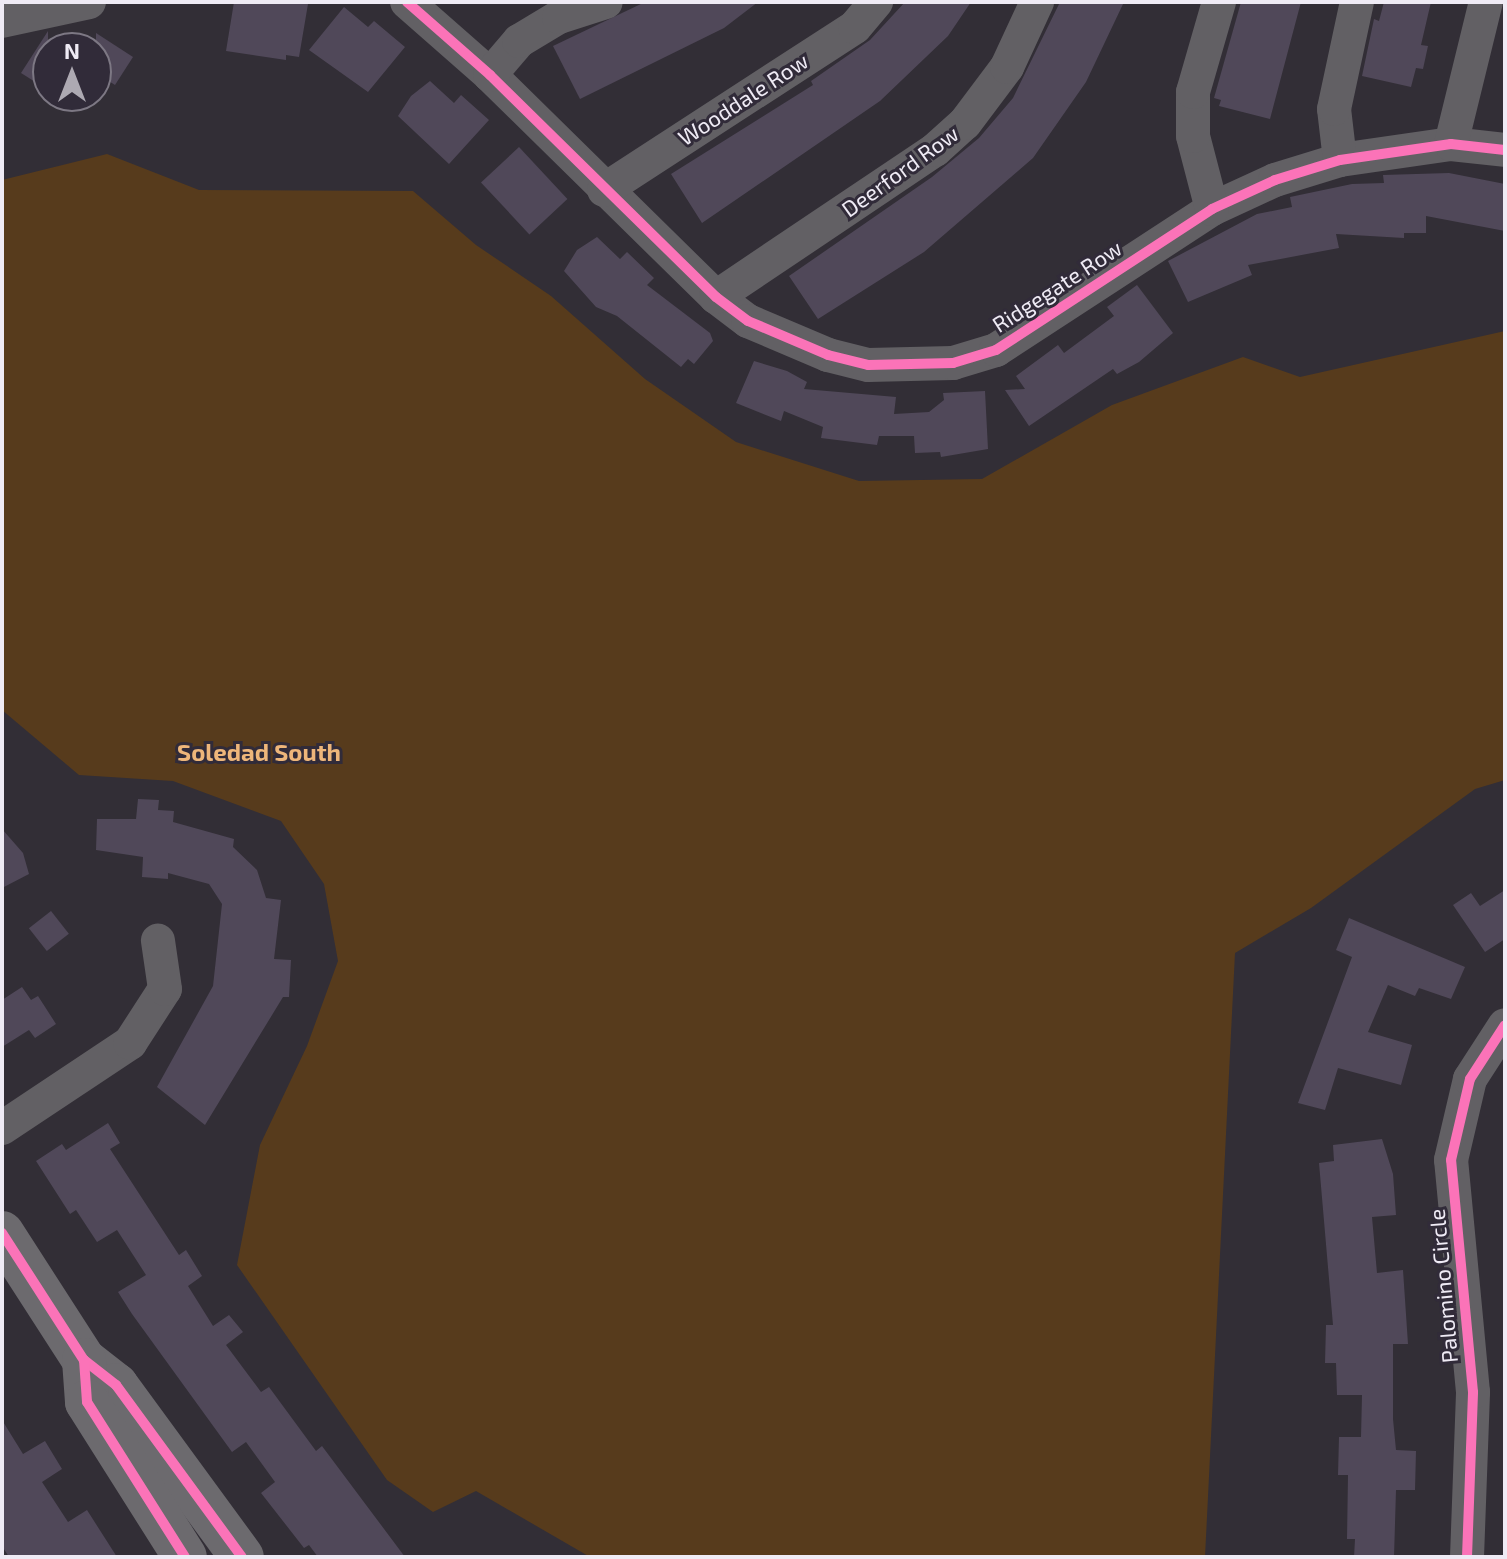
<!DOCTYPE html>
<html>
<head>
<meta charset="utf-8">
<style>
	body { margin:0 }
	#map { position:relative; width:1507px; height:1559px; overflow:hidden; background:#322e36; font-family:"Exo 2",sans-serif }
	div>[style] { position:absolute }
	.green>* { inset:0; background:#573b1c }
	.building>* { inset:0; background:#504859; transform-origin:0 0 }
	.minor>* { height:34px; margin:-17px; padding:0 17px; transform-origin:17px; border-radius:17px; background:#626064 }
	.major>* { height:44px; margin:-22px; padding:0 22px; transform-origin:22px; border-radius:22px; background:#6c6a6e }
	.cycleway>* { height:10px; margin:-5px; padding:0 5px; transform-origin:5px; border-radius:5px; background:#fb73b8 }
	span { translate:-50% -50%; white-space:nowrap; text-align:center; line-height:1.15; -webkit-text-stroke:6px #312b39; paint-order:stroke }
	.street-label { font-size:22px; color:#efebf5 }
	.neighbourhood-label { font-size:24px; color:#eeb67a; font-weight:700 }
	.frame { position:absolute; inset:0; border:4px solid #efebf5; pointer-events:none }
	.north { position:absolute; left:32px; top:32px; width:80px; height:80px; box-sizing:border-box; background:#312b39; border:2px solid #7d7884; border-radius:50%; rotate:0deg; font-size:22px; font-weight:700; line-height:32px; text-align:center; color:#efebf5 }
	.north::after { content:''; display:block; margin:auto; width:28px; height:36px; background:#ada9b2; clip-path:polygon(50% 0,100% 100%,50% 72%,0 100%) }
</style>
</head>
<body>
<div id="map">
	<div class="green">
		<div style="clip-path:polygon(107px 154px,199px 190px,413px 191px,476px 245px,551px 296px,645px 379px,736px 442px,859px 481px,982px 479px,1112px 405px,1243px 357px,1300px 377px,1505px 331px,1505px 780px,1475px 789px,1311px 908px,1235px 953px,1205px 1557px,590px 1557px,476px 1491px,433px 1512px,387px 1480px,237px 1265px,260px 1145px,307px 1046px,338px 961px,324px 884px,281px 821px,173px 781px,79px 775px,2px 710px,2px 180px)"></div>
	</div>
	<div class="building">
		<div style="clip-path:polygon(234px 2px,308px 4px,299px 57px,286px 55px,286px 60px,226px 51px)"></div>
		<div style="clip-path:polygon(645px 2px,758px 2px,724px 28px,580px 99px,553px 46px)"></div>
		<div style="clip-path:polygon(905px 2px,971px 2px,948px 36px,880px 101px,702px 223px,671px 174px,813px 85px,811px 81px,870px 40px)"></div>
		<div style="clip-path:polygon(1060px 2px,1124px 2px,1086px 82px,1033px 158px,924px 252px,818px 319px,789px 276px,932px 177px,979px 138px,1013px 98px)"></div>
		<div style="clip-path:polygon(1241px 2px,1301px 2px,1270px 119px,1219px 106px,1221px 100px,1214px 98px)"></div>
		<div style="clip-path:polygon(1384px 2px,1431px 2px,1421px 45px,1428px 46px,1423px 69px,1416px 68px,1411px 87px,1362px 76px,1374px 19px,1379px 21px)"></div>
		<div style="clip-path:polygon(344px 7px,368px 27px,374px 21px,405px 47px,368px 92px,309px 50px)"></div>
		<div style="clip-path:polygon(48px 31px,48px 90px,21px 73px)"></div>
		<div style="clip-path:polygon(96px 33px,133px 57px,115px 85px,96px 73px)"></div>
		<div style="clip-path:polygon(430px 81px,454px 103px,461px 95px,489px 120px,449px 164px,398px 116px,411px 96px)"></div>
		<div style="left:519px;top:147px;width:71px;height:52px;rotate:47deg"></div>
		<div style="clip-path:polygon(1449px 173px,1505px 184px,1505px 231px,1426px 216px,1426px 233px,1404px 233px,1404px 238px,1336px 234px,1339px 248px,1248px 265px,1252px 275px,1188px 302px,1168px 261px,1257px 214px,1292px 207px,1290px 197px,1352px 184px,1384px 183px,1383px 175px)"></div>
		<div style="clip-path:polygon(597px 237px,620px 259px,627px 252px,654px 278px,647px 285px,710px 333px,713px 341px,694px 364px,688px 359px,681px 367px,617px 316px,596px 307px,564px 271px,577px 250px)"></div>
		<div style="clip-path:polygon(1137px 285px,1173px 333px,1139px 362px,1117px 374px,1113px 369px,1029px 426px,1005px 390px,1025px 389px,1016px 376px,1058px 345px,1064px 353px,1114px 316px,1107px 307px)"></div>
		<div style="clip-path:polygon(754px 361px,787px 371px,807px 382px,804px 389px,896px 397px,894px 414px,929px 412px,944px 400px,943px 393px,985px 391px,988px 449px,941px 457px,940px 452px,915px 453px,914px 436px,879px 436px,877px 445px,821px 438px,823px 427px,784px 411px,781px 421px,736px 403px)"></div>
		<div style="clip-path:polygon(138px 799px,159px 800px,158px 810px,174px 811px,173px 822px,234px 839px,233px 847px,257px 870px,266px 898px,281px 900px,274px 959px,291px 960px,289px 997px,283px 997px,205px 1125px,157px 1087px,213px 986px,222px 904px,209px 884px,168px 873px,168px 879px,142px 877px,143px 857px,96px 850px,97px 819px,136px 819px)"></div>
		<div style="clip-path:polygon(2px 829px,23px 853px,29px 874px,2px 888px)"></div>
		<div style="clip-path:polygon(1505px 890px,1505px 939px,1485px 952px,1453px 905px,1471px 893px,1480px 906px)"></div>
		<div style="left:51px;top:911px;width:29px;height:28px;rotate:52deg"></div>
		<div style="clip-path:polygon(1349px 918px,1465px 967px,1451px 999px,1419px 988px,1415px 996px,1388px 985px,1368px 1032px,1412px 1045px,1401px 1085px,1338px 1068px,1325px 1110px,1298px 1103px,1352px 957px,1336px 950px)"></div>
		<div style="clip-path:polygon(22px 987px,31px 1000px,38px 996px,56px 1024px,35px 1038px,29px 1030px,2px 1047px,2px 1000px)"></div>
		<div style="clip-path:polygon(108px 1123px,120px 1143px,110px 1149px,179px 1255px,186px 1250px,202px 1276px,188px 1286px,213px 1326px,229px 1315px,243px 1332px,226px 1345px,261px 1392px,269px 1387px,316px 1451px,322px 1446px,405px 1557px,318px 1557px,309px 1545px,304px 1548px,261px 1493px,275px 1482px,246px 1442px,232px 1452px,132px 1314px,118px 1292px,146px 1275px,117px 1230px,97px 1242px,76px 1210px,70px 1214px,36px 1161px,62px 1144px,66px 1150px)"></div>
		<div style="clip-path:polygon(1382px 1139px,1393px 1174px,1396px 1215px,1372px 1217px,1377px 1273px,1403px 1270px,1408px 1344px,1393px 1344px,1393px 1419px,1396px 1450px,1416px 1451px,1415px 1490px,1396px 1490px,1394px 1557px,1354px 1557px,1355px 1539px,1347px 1539px,1348px 1475px,1338px 1475px,1339px 1437px,1361px 1437px,1362px 1395px,1337px 1395px,1336px 1363px,1325px 1363px,1326px 1325px,1333px 1325px,1319px 1163px,1334px 1161px,1333px 1145px)"></div>
		<div style="clip-path:polygon(2px 1420px,23px 1454px,45px 1441px,62px 1469px,42px 1482px,68px 1522px,87px 1510px,117px 1557px,9px 1557px,2px 1546px)"></div>
	</div>
	<div class="minor">
		<div style="left:407px;top:2px;width:111px;rotate:41.3deg"></div>
		<div style="left:490px;top:75px;width:317px;rotate:44.5deg"></div>
		<div style="left:716px;top:297px;width:40px;rotate:37deg"></div>
		<div style="left:748px;top:321px;width:87px;rotate:23deg"></div>
		<div style="left:828px;top:355px;width:41px;rotate:14deg"></div>
		<div style="left:868px;top:365px;width:85px;rotate:-1.3deg"></div>
		<div style="left:953px;top:363px;width:45px;rotate:-16.8deg"></div>
		<div style="left:996px;top:350px;width:258px;rotate:-33.1deg"></div>
		<div style="left:1212px;top:209px;width:69px;rotate:-24.7deg"></div>
		<div style="left:1275px;top:180px;width:68px;rotate:-17.1deg"></div>
		<div style="left:1340px;top:160px;width:112px;rotate:-8.2deg"></div>
		<div style="left:1451px;top:144px;width:54px;rotate:6.3deg"></div>
		<div style="left:2px;top:21px;width:89px;rotate:-12.3deg"></div>
		<div style="left:490px;top:75px;width:45px;rotate:-49.5deg"></div>
		<div style="left:519px;top:41px;width:47px;rotate:-31deg"></div>
		<div style="left:559px;top:17px;width:49px;rotate:-17.7deg"></div>
		<div style="left:1451px;top:144px;width:146px;rotate:-76.2deg"></div>
		<div style="left:1340px;top:160px;width:51px;rotate:-96.7deg"></div>
		<div style="left:1334px;top:109px;width:109px;rotate:-77.9deg"></div>
		<div style="left:604px;top:190px;width:299px;rotate:-33deg"></div>
		<div style="left:855px;top:27px;width:33px;rotate:-50deg"></div>
		<div style="left:1212px;top:209px;width:75px;rotate:-104.6deg"></div>
		<div style="left:1193px;top:136px;width:44px;rotate:-90deg"></div>
		<div style="left:1193px;top:92px;width:94px;rotate:-73.9deg"></div>
		<div style="left:716px;top:297px;width:264px;rotate:-33.9deg"></div>
		<div style="left:935px;top:150px;width:40px;rotate:-42deg"></div>
		<div style="left:965px;top:123px;width:70px;rotate:-53.1deg"></div>
		<div style="left:1007px;top:67px;width:72px;rotate:-65.2deg"></div>
		<div style="left:2px;top:1128px;width:154px;rotate:-33.6deg"></div>
		<div style="left:130px;top:1043px;width:64px;rotate:-57.1deg"></div>
		<div style="left:165px;top:989px;width:49px;rotate:-98.3deg"></div>
		<div style="left:1467px;top:1557px;width:165px;rotate:-87.9deg"></div>
		<div style="left:1473px;top:1392px;width:233px;rotate:-95.4deg"></div>
		<div style="left:1451px;top:1160px;width:83px;rotate:-76.8deg"></div>
		<div style="left:1470px;top:1079px;width:64px;rotate:-57.1deg"></div>
	</div>
	<div class="major">
		<div style="left:2px;top:1233px;width:151px;rotate:57.2deg"></div>
		<div style="left:84px;top:1360px;width:41px;rotate:38deg"></div>
		<div style="left:116px;top:1385px;width:213px;rotate:53.8deg"></div>
		<div style="left:84px;top:1360px;width:42px;rotate:85.9deg"></div>
		<div style="left:87px;top:1402px;width:183px;rotate:57.7deg"></div>
	</div>
	<div class="cycleway">
		<div style="left:407px;top:2px;width:111px;rotate:41.3deg"></div>
		<div style="left:490px;top:75px;width:317px;rotate:44.5deg"></div>
		<div style="left:716px;top:297px;width:40px;rotate:37deg"></div>
		<div style="left:748px;top:321px;width:87px;rotate:23deg"></div>
		<div style="left:828px;top:355px;width:41px;rotate:14deg"></div>
		<div style="left:868px;top:365px;width:85px;rotate:-1.3deg"></div>
		<div style="left:953px;top:363px;width:45px;rotate:-16.8deg"></div>
		<div style="left:996px;top:350px;width:258px;rotate:-33.1deg"></div>
		<div style="left:1212px;top:209px;width:69px;rotate:-24.7deg"></div>
		<div style="left:1275px;top:180px;width:68px;rotate:-17.1deg"></div>
		<div style="left:1340px;top:160px;width:112px;rotate:-8.2deg"></div>
		<div style="left:1451px;top:144px;width:54px;rotate:6.3deg"></div>
		<div style="left:2px;top:1233px;width:151px;rotate:57.2deg"></div>
		<div style="left:84px;top:1360px;width:41px;rotate:38deg"></div>
		<div style="left:116px;top:1385px;width:213px;rotate:53.8deg"></div>
		<div style="left:84px;top:1360px;width:42px;rotate:85.9deg"></div>
		<div style="left:87px;top:1402px;width:183px;rotate:57.7deg"></div>
		<div style="left:1467px;top:1557px;width:165px;rotate:-87.9deg"></div>
		<div style="left:1473px;top:1392px;width:233px;rotate:-95.4deg"></div>
		<div style="left:1451px;top:1160px;width:83px;rotate:-76.8deg"></div>
		<div style="left:1470px;top:1079px;width:64px;rotate:-57.1deg"></div>
	</div>
	<div class="street-label">
		<span style="left:743px;top:99px;rotate:-33deg">Wooddale Row</span>
		<span style="left:900px;top:171px;rotate:-36deg">Deerford Row</span>
		<span style="left:1057px;top:286px;rotate:-33deg">Ridgegate Row</span>
		<span style="left:1443px;top:1286px;rotate:-95deg">Palomino Circle</span>
	</div>
	<div class="neighbourhood-label">
		<span style="left:259px;top:752px">Soledad South</span>
	</div>
	<div class="frame"></div>
	<div class="north">N</div>
</div>
</body>
</html>
